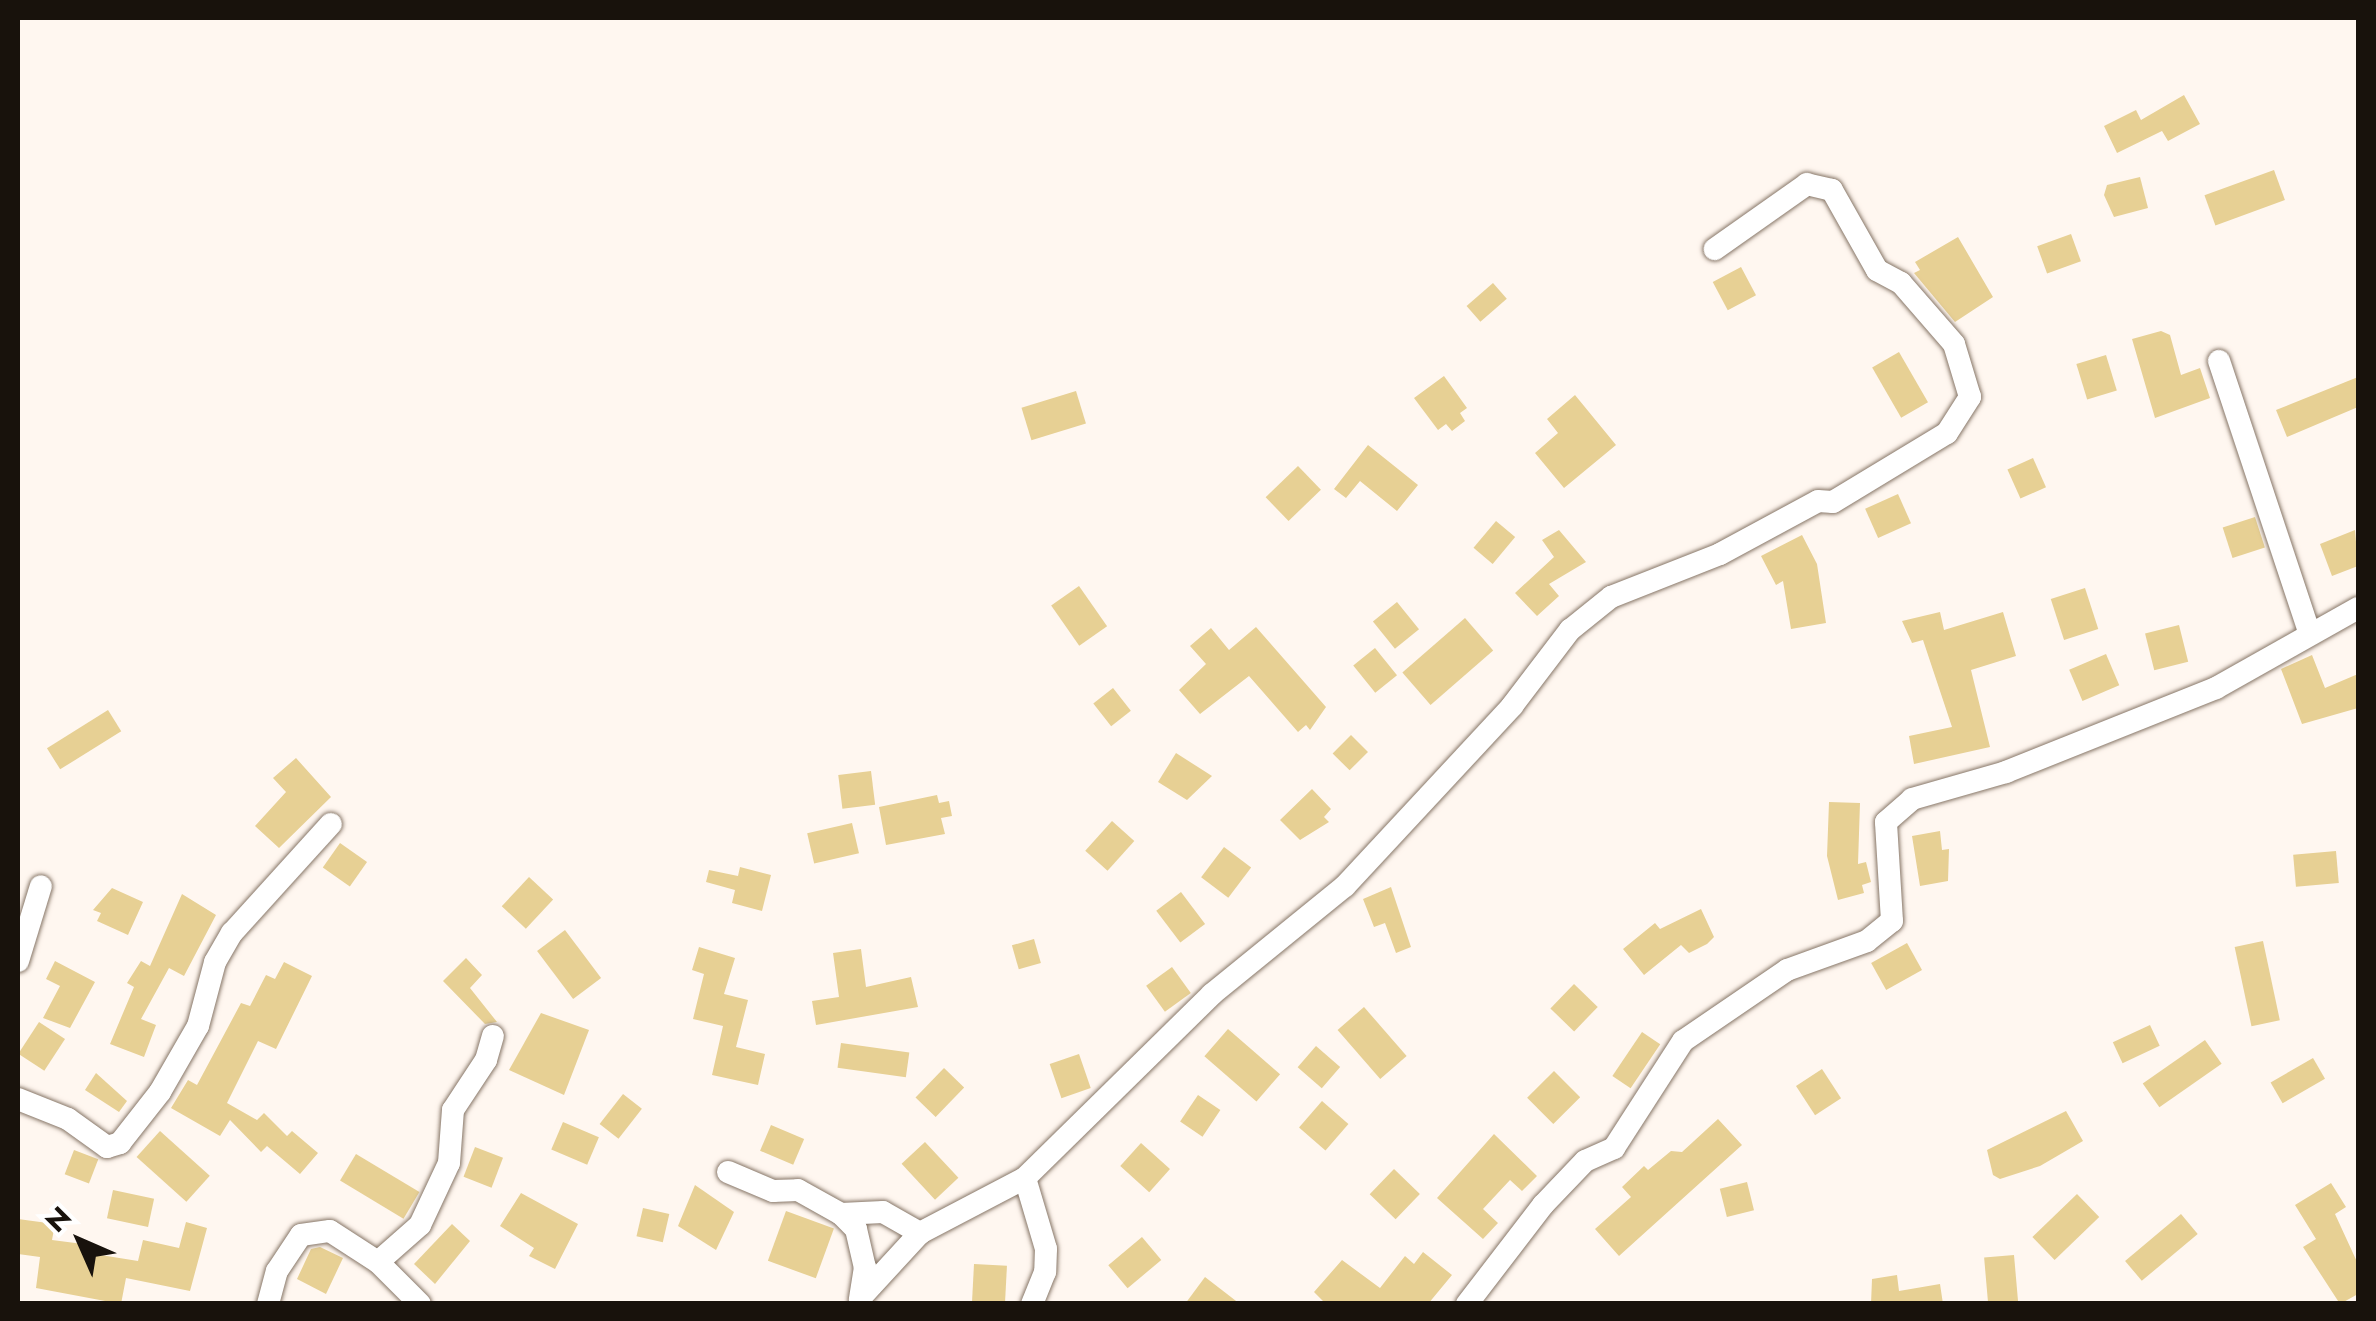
<!DOCTYPE html>
<html>
<head>
<meta charset="utf-8">
<style>
	body { margin:0 }
	#map { position:relative; width:2376px; height:1321px; overflow:hidden; background:#fff7f0; font-family:Jost,sans-serif }
	div>[style] { position:absolute }
	.building>* { inset:0; background:#e7d094; transform-origin:0 0 }
	.roads { filter:drop-shadow(0 0 2px #877667) drop-shadow(0 0 2px #877667) }
	.minor>* { height:22px; margin:-11px; padding:0 11px; transform-origin:11px; border-radius:11px; background:#fff }
	span { translate:-50% -50%; white-space:nowrap; text-align:center; line-height:1.15; -webkit-text-stroke:8px #fff; paint-order:stroke }
	.frame { position:absolute; inset:0; border:20px solid #18120c; pointer-events:none }
	.north { position:absolute; left:30px; top:1191px; width:100px; height:100px; -webkit-text-stroke:8px #fff; paint-order:stroke; rotate:315deg; font-size:28px; font-weight:700; line-height:40px; text-align:center; color:#18120c }
	.north::after { content:''; display:block; margin:auto; width:35px; height:45px; background:#18120c; clip-path:polygon(50% 0,100% 100%,50% 72%,0 100%) }
</style>
</head>
<body>
<div id="map">
	<div class="building">
		<div style="clip-path:polygon(2184px 95px,2200px 124px,2168px 141px,2162px 131px,2117px 153px,2104px 126px,2136px 110px,2141px 120px)"></div>
		<div style="left:2274px;top:170px;width:32px;height:74px;rotate:70deg"></div>
		<div style="clip-path:polygon(2140px 177px,2148px 208px,2114px 217px,2104px 195px,2107px 185px)"></div>
		<div style="left:2071px;top:234px;width:29px;height:36px;rotate:70deg"></div>
		<div style="clip-path:polygon(1958px 237px,1993px 297px,1955px 322px,1914px 273px,1920px 270px,1915px 262px)"></div>
		<div style="left:1741px;top:267px;width:32px;height:32px;rotate:62deg"></div>
		<div style="left:1493px;top:283px;width:21px;height:35px;rotate:49deg"></div>
		<div style="clip-path:polygon(2161px 331px,2170px 335px,2181px 375px,2200px 368px,2210px 398px,2155px 418px,2132px 339px)"></div>
		<div style="left:1899px;top:352px;width:58px;height:31px;rotate:60deg"></div>
		<div style="left:2106px;top:355px;width:37px;height:31px;rotate:73deg"></div>
		<div style="clip-path:polygon(1444px 376px,1467px 408px,1460px 413px,1465px 421px,1452px 431px,1446px 424px,1438px 430px,1414px 398px)"></div>
		<div style="clip-path:polygon(2358px 377px,2358px 407px,2287px 437px,2276px 410px)"></div>
		<div style="left:1076px;top:391px;width:34px;height:57px;rotate:73deg"></div>
		<div style="clip-path:polygon(1575px 395px,1616px 445px,1564px 488px,1535px 453px,1558px 433px,1547px 419px)"></div>
		<div style="clip-path:polygon(1368px 445px,1418px 485px,1397px 511px,1360px 481px,1346px 498px,1334px 489px)"></div>
		<div style="left:2033px;top:458px;width:32px;height:28px;rotate:66deg"></div>
		<div style="left:1298px;top:466px;width:33px;height:45px;rotate:46deg"></div>
		<div style="left:1898px;top:494px;width:32px;height:36px;rotate:66deg"></div>
		<div style="left:2255px;top:517px;width:32px;height:34px;rotate:72deg"></div>
		<div style="left:1496px;top:521px;width:25px;height:35px;rotate:40deg"></div>
		<div style="clip-path:polygon(1559px 530px,1586px 562px,1549px 584px,1559px 596px,1537px 616px,1515px 593px,1554px 557px,1542px 540px)"></div>
		<div style="clip-path:polygon(2355px 530px,2358px 566px,2332px 576px,2320px 544px)"></div>
		<div style="clip-path:polygon(1802px 535px,1817px 564px,1826px 623px,1791px 629px,1783px 581px,1776px 585px,1761px 556px)"></div>
		<div style="left:1079px;top:586px;width:49px;height:34px;rotate:55deg"></div>
		<div style="left:2085px;top:588px;width:43px;height:36px;rotate:72deg"></div>
		<div style="left:1397px;top:602px;width:35px;height:31px;rotate:51deg"></div>
		<div style="clip-path:polygon(1940px 612px,1944px 630px,2003px 612px,2016px 656px,1971px 670px,1990px 747px,1914px 764px,1909px 736px,1952px 727px,1923px 640px,1912px 643px,1902px 621px)"></div>
		<div style="left:1465px;top:618px;width:43px;height:83px;rotate:49deg"></div>
		<div style="left:2179px;top:625px;width:38px;height:35px;rotate:76deg"></div>
		<div style="clip-path:polygon(1256px 627px,1326px 707px,1310px 730px,1306px 725px,1298px 732px,1249px 676px,1200px 714px,1179px 690px,1206px 664px,1190px 646px,1211px 628px,1229px 650px)"></div>
		<div style="left:1375px;top:648px;width:35px;height:28px;rotate:51deg"></div>
		<div style="left:2106px;top:654px;width:34px;height:40px;rotate:67deg"></div>
		<div style="clip-path:polygon(2312px 655px,2325px 688px,2358px 674px,2358px 708px,2302px 724px,2281px 669px)"></div>
		<div style="left:1113px;top:688px;width:29px;height:25px;rotate:52deg"></div>
		<div style="left:108px;top:710px;width:25px;height:72px;rotate:58deg"></div>
		<div style="left:1351px;top:735px;width:24px;height:26px;rotate:45deg"></div>
		<div style="clip-path:polygon(1176px 753px,1212px 776px,1187px 800px,1158px 782px)"></div>
		<div style="clip-path:polygon(296px 758px,331px 797px,279px 848px,255px 826px,286px 792px,273px 778px)"></div>
		<div style="left:871px;top:771px;width:34px;height:33px;rotate:83deg"></div>
		<div style="clip-path:polygon(1312px 789px,1331px 809px,1324px 817px,1329px 822px,1300px 840px,1280px 820px)"></div>
		<div style="clip-path:polygon(937px 795px,939px 803px,949px 801px,952px 816px,941px 818px,945px 834px,886px 845px,879px 807px)"></div>
		<div style="clip-path:polygon(1829px 802px,1860px 803px,1858px 864px,1866px 862px,1871px 882px,1862px 885px,1864px 893px,1838px 900px,1827px 856px)"></div>
		<div style="left:1112px;top:821px;width:30px;height:40px;rotate:42deg"></div>
		<div style="left:852px;top:823px;width:31px;height:46px;rotate:77deg"></div>
		<div style="clip-path:polygon(1940px 831px,1942px 850px,1949px 849px,1948px 881px,1920px 886px,1912px 836px)"></div>
		<div style="left:340px;top:843px;width:33px;height:30px;rotate:35deg"></div>
		<div style="left:1224px;top:847px;width:34px;height:38px;rotate:37deg"></div>
		<div style="left:2336px;top:851px;width:32px;height:43px;rotate:85deg"></div>
		<div style="clip-path:polygon(740px 867px,771px 875px,762px 911px,732px 903px,735px 890px,706px 882px,709px 870px,738px 876px)"></div>
		<div style="left:529px;top:877px;width:33px;height:40px;rotate:43deg"></div>
		<div style="clip-path:polygon(1391px 887px,1411px 947px,1396px 953px,1385px 923px,1374px 927px,1363px 899px)"></div>
		<div style="clip-path:polygon(112px 888px,143px 902px,128px 935px,97px 921px,101px 913px,93px 910px)"></div>
		<div style="left:1181px;top:892px;width:40px;height:31px;rotate:53deg"></div>
		<div style="clip-path:polygon(182px 894px,216px 915px,184px 976px,169px 968px,141px 1019px,156px 1025px,144px 1057px,110px 1044px,134px 987px,127px 983px,141px 961px,150px 966px)"></div>
		<div style="clip-path:polygon(1701px 909px,1714px 937px,1707px 944px,1689px 953px,1681px 945px,1644px 975px,1623px 949px,1655px 923px,1660px 929px)"></div>
		<div style="left:565px;top:930px;width:60px;height:35px;rotate:53deg"></div>
		<div style="left:1034px;top:939px;width:25px;height:23px;rotate:74deg"></div>
		<div style="left:2263px;top:941px;width:81px;height:29px;rotate:78deg"></div>
		<div style="left:1907px;top:943px;width:31px;height:41px;rotate:61deg"></div>
		<div style="clip-path:polygon(699px 947px,735px 958px,724px 994px,748px 1000px,736px 1047px,765px 1054px,758px 1085px,712px 1075px,723px 1026px,693px 1019px,704px 974px,692px 970px)"></div>
		<div style="clip-path:polygon(861px 949px,866px 987px,911px 977px,918px 1007px,816px 1025px,812px 1001px,839px 997px,833px 953px)"></div>
		<div style="clip-path:polygon(466px 958px,482px 975px,470px 988px,497px 1022px,485px 1024px,443px 981px)"></div>
		<div style="clip-path:polygon(55px 961px,95px 982px,70px 1028px,43px 1018px,60px 986px,46px 979px)"></div>
		<div style="clip-path:polygon(284px 962px,312px 976px,276px 1049px,258px 1041px,227px 1103px,257px 1120px,264px 1113px,287px 1136px,292px 1131px,318px 1153px,300px 1174px,267px 1146px,261px 1152px,230px 1120px,220px 1136px,171px 1108px,188px 1080px,197px 1085px,241px 1003px,250px 1006px,266px 975px,275px 979px)"></div>
		<div style="left:1172px;top:967px;width:32px;height:32px;rotate:54deg"></div>
		<div style="left:1574px;top:984px;width:33px;height:34px;rotate:44deg"></div>
		<div style="left:1364px;top:1007px;width:65px;height:35px;rotate:49deg"></div>
		<div style="clip-path:polygon(541px 1013px,589px 1030px,564px 1095px,509px 1070px)"></div>
		<div style="left:39px;top:1022px;width:31px;height:38px;rotate:33deg"></div>
		<div style="left:2150px;top:1025px;width:23px;height:41px;rotate:65deg"></div>
		<div style="left:1228px;top:1029px;width:69px;height:36px;rotate:41deg"></div>
		<div style="left:1642px;top:1032px;width:22px;height:53px;rotate:34deg"></div>
		<div style="left:2205px;top:1040px;width:29px;height:76px;rotate:55deg"></div>
		<div style="left:841px;top:1043px;width:69px;height:25px;rotate:8deg"></div>
		<div style="left:1316px;top:1046px;width:32px;height:28px;rotate:41deg"></div>
		<div style="left:1079px;top:1054px;width:36px;height:31px;rotate:71deg"></div>
		<div style="left:2313px;top:1058px;width:24px;height:49px;rotate:60deg"></div>
		<div style="left:944px;top:1068px;width:28px;height:41px;rotate:44deg"></div>
		<div style="left:1822px;top:1069px;width:35px;height:31px;rotate:57deg"></div>
		<div style="left:1554px;top:1071px;width:37px;height:38px;rotate:45deg"></div>
		<div style="clip-path:polygon(96px 1073px,127px 1101px,119px 1112px,85px 1090px)"></div>
		<div style="left:623px;top:1094px;width:24px;height:38px;rotate:38deg"></div>
		<div style="left:1198px;top:1095px;width:27px;height:32px;rotate:34deg"></div>
		<div style="left:1322px;top:1101px;width:35px;height:35px;rotate:41deg"></div>
		<div style="clip-path:polygon(2066px 1111px,2083px 1141px,2040px 1166px,2000px 1179px,1993px 1175px,1987px 1150px)"></div>
		<div style="clip-path:polygon(1718px 1119px,1742px 1145px,1619px 1256px,1595px 1229px,1631px 1197px,1622px 1187px,1644px 1166px,1648px 1170px,1671px 1151px,1682px 1152px)"></div>
		<div style="left:563px;top:1122px;width:39px;height:30px;rotate:23deg"></div>
		<div style="left:771px;top:1125px;width:36px;height:28px;rotate:23deg"></div>
		<div style="left:160px;top:1131px;width:67px;height:35px;rotate:42deg"></div>
		<div style="clip-path:polygon(1494px 1134px,1537px 1176px,1522px 1191px,1510px 1180px,1483px 1209px,1498px 1223px,1483px 1239px,1437px 1198px)"></div>
		<div style="left:925px;top:1142px;width:49px;height:32px;rotate:47deg"></div>
		<div style="left:1141px;top:1143px;width:39px;height:31px;rotate:42deg"></div>
		<div style="left:475px;top:1147px;width:30px;height:32px;rotate:21deg"></div>
		<div style="left:74px;top:1150px;width:26px;height:26px;rotate:21deg"></div>
		<div style="left:356px;top:1154px;width:74px;height:31px;rotate:31deg"></div>
		<div style="left:1394px;top:1169px;width:36px;height:35px;rotate:44deg"></div>
		<div style="left:1747px;top:1182px;width:29px;height:28px;rotate:76deg"></div>
		<div style="clip-path:polygon(2331px 1183px,2346px 1207px,2335px 1214px,2358px 1264px,2358px 1294px,2340px 1304px,2303px 1247px,2316px 1239px,2295px 1205px)"></div>
		<div style="clip-path:polygon(695px 1185px,734px 1212px,716px 1250px,678px 1226px)"></div>
		<div style="left:113px;top:1190px;width:42px;height:29px;rotate:12deg"></div>
		<div style="clip-path:polygon(521px 1193px,578px 1224px,555px 1269px,529px 1256px,534px 1248px,500px 1226px)"></div>
		<div style="left:2077px;top:1194px;width:32px;height:62px;rotate:46deg"></div>
		<div style="left:643px;top:1208px;width:27px;height:29px;rotate:13deg"></div>
		<div style="left:786px;top:1211px;width:51px;height:53px;rotate:20deg"></div>
		<div style="left:2181px;top:1214px;width:26px;height:73px;rotate:50deg"></div>
		<div style="clip-path:polygon(18px 1219px,55px 1224px,52px 1240px,83px 1244px,82px 1252px,138px 1261px,143px 1240px,179px 1248px,186px 1222px,207px 1228px,190px 1291px,126px 1278px,121px 1304px,36px 1288px,40px 1257px,18px 1254px)"></div>
		<div style="clip-path:polygon(452px 1224px,470px 1241px,435px 1284px,414px 1264px)"></div>
		<div style="left:1142px;top:1237px;width:30px;height:44px;rotate:50deg"></div>
		<div style="clip-path:polygon(320px 1247px,343px 1258px,326px 1294px,297px 1279px,311px 1249px)"></div>
		<div style="clip-path:polygon(1423px 1252px,1452px 1275px,1428px 1304px,1326px 1304px,1314px 1292px,1342px 1260px,1380px 1288px,1405px 1256px,1414px 1264px)"></div>
		<div style="left:2014px;top:1255px;width:49px;height:30px;rotate:85deg"></div>
		<div style="left:974px;top:1264px;width:33px;height:40px;rotate:3deg"></div>
		<div style="clip-path:polygon(1897px 1275px,1899px 1291px,1940px 1284px,1943px 1304px,1871px 1304px,1872px 1279px)"></div>
		<div style="clip-path:polygon(1205px 1277px,1240px 1304px,1185px 1304px)"></div>
	</div>
	<div class="roads">
		<div class="minor">
			<div style="left:2219px;top:361px;width:286px;rotate:71.6deg"></div>
			<div style="left:18px;top:961px;width:78px;rotate:-73deg"></div>
			<div style="left:18px;top:1099px;width:54px;rotate:21.8deg"></div>
			<div style="left:68px;top:1119px;width:48px;rotate:35.7deg"></div>
			<div style="left:107px;top:1147px;width:14px;rotate:-17deg"></div>
			<div style="left:120px;top:1143px;width:65px;rotate:-51.9deg"></div>
			<div style="left:160px;top:1092px;width:76px;rotate:-60.1deg"></div>
			<div style="left:198px;top:1026px;width:66px;rotate:-75.1deg"></div>
			<div style="left:215px;top:962px;width:34px;rotate:-60deg"></div>
			<div style="left:232px;top:933px;width:147px;rotate:-47.8deg"></div>
			<div style="left:728px;top:1172px;width:49px;rotate:22.9deg"></div>
			<div style="left:773px;top:1191px;width:25px;rotate:-2deg"></div>
			<div style="left:798px;top:1190px;width:49px;rotate:29.2deg"></div>
			<div style="left:841px;top:1214px;width:21px;rotate:45deg"></div>
			<div style="left:856px;top:1229px;width:39px;rotate:77deg"></div>
			<div style="left:865px;top:1267px;width:33px;rotate:99deg"></div>
			<div style="left:1025px;top:1178px;width:74px;rotate:73.5deg"></div>
			<div style="left:1046px;top:1249px;width:23px;rotate:92deg"></div>
			<div style="left:1045px;top:1272px;width:35px;rotate:112deg"></div>
			<div style="left:841px;top:1214px;width:42px;rotate:-2.7deg"></div>
			<div style="left:883px;top:1212px;width:43px;rotate:29.6deg"></div>
			<div style="left:378px;top:1262px;width:56px;rotate:-41.4deg"></div>
			<div style="left:420px;top:1225px;width:68px;rotate:-64.9deg"></div>
			<div style="left:449px;top:1163px;width:53px;rotate:-85.7deg"></div>
			<div style="left:453px;top:1110px;width:60px;rotate:-56.6deg"></div>
			<div style="left:486px;top:1060px;width:25px;rotate:-74deg"></div>
			<div style="left:862px;top:1296px;width:86px;rotate:-47.4deg"></div>
			<div style="left:920px;top:1233px;width:119px;rotate:-27.6deg"></div>
			<div style="left:1025px;top:1178px;width:262px;rotate:-44.5deg"></div>
			<div style="left:1212px;top:994px;width:171px;rotate:-39.1deg"></div>
			<div style="left:1345px;top:886px;width:246px;rotate:-47.1deg"></div>
			<div style="left:1512px;top:706px;width:96px;rotate:-52.7deg"></div>
			<div style="left:1570px;top:630px;width:53px;rotate:-38.8deg"></div>
			<div style="left:1611px;top:597px;width:117px;rotate:-21.5deg"></div>
			<div style="left:1720px;top:554px;width:111px;rotate:-28.4deg"></div>
			<div style="left:1818px;top:501px;width:15px;rotate:4deg"></div>
			<div style="left:1833px;top:502px;width:133px;rotate:-31.2deg"></div>
			<div style="left:1947px;top:433px;width:43px;rotate:-57.4deg"></div>
			<div style="left:1970px;top:397px;width:55px;rotate:-106.8deg"></div>
			<div style="left:1954px;top:344px;width:81px;rotate:-131deg"></div>
			<div style="left:1901px;top:283px;width:27px;rotate:-152deg"></div>
			<div style="left:1877px;top:270px;width:92px;rotate:-119.4deg"></div>
			<div style="left:1832px;top:190px;width:26px;rotate:-167deg"></div>
			<div style="left:1807px;top:184px;width:113px;rotate:144.8deg"></div>
			<div style="left:268px;top:1304px;width:34px;rotate:-75deg"></div>
			<div style="left:277px;top:1271px;width:43px;rotate:-56.3deg"></div>
			<div style="left:301px;top:1235px;width:29px;rotate:-8deg"></div>
			<div style="left:330px;top:1231px;width:57px;rotate:32.9deg"></div>
			<div style="left:378px;top:1262px;width:59px;rotate:45deg"></div>
			<div style="left:1467px;top:1304px;width:125px;rotate:-52.5deg"></div>
			<div style="left:1543px;top:1205px;width:61px;rotate:-46.3deg"></div>
			<div style="left:1585px;top:1161px;width:32px;rotate:-24deg"></div>
			<div style="left:1614px;top:1148px;width:127px;rotate:-57.2deg"></div>
			<div style="left:1683px;top:1041px;width:126px;rotate:-34.3deg"></div>
			<div style="left:1787px;top:970px;width:85px;rotate:-19.9deg"></div>
			<div style="left:1867px;top:941px;width:32px;rotate:-39deg"></div>
			<div style="left:1892px;top:921px;width:99px;rotate:-93.5deg"></div>
			<div style="left:1886px;top:822px;width:35px;rotate:-41deg"></div>
			<div style="left:1912px;top:799px;width:98px;rotate:-16deg"></div>
			<div style="left:2006px;top:772px;width:226px;rotate:-21.8deg"></div>
			<div style="left:2216px;top:688px;width:163px;rotate:-29.4deg"></div>
		</div>
	</div>
	<div class="frame"></div>
	<div class="north">N</div>
</div>
</body>
</html>
